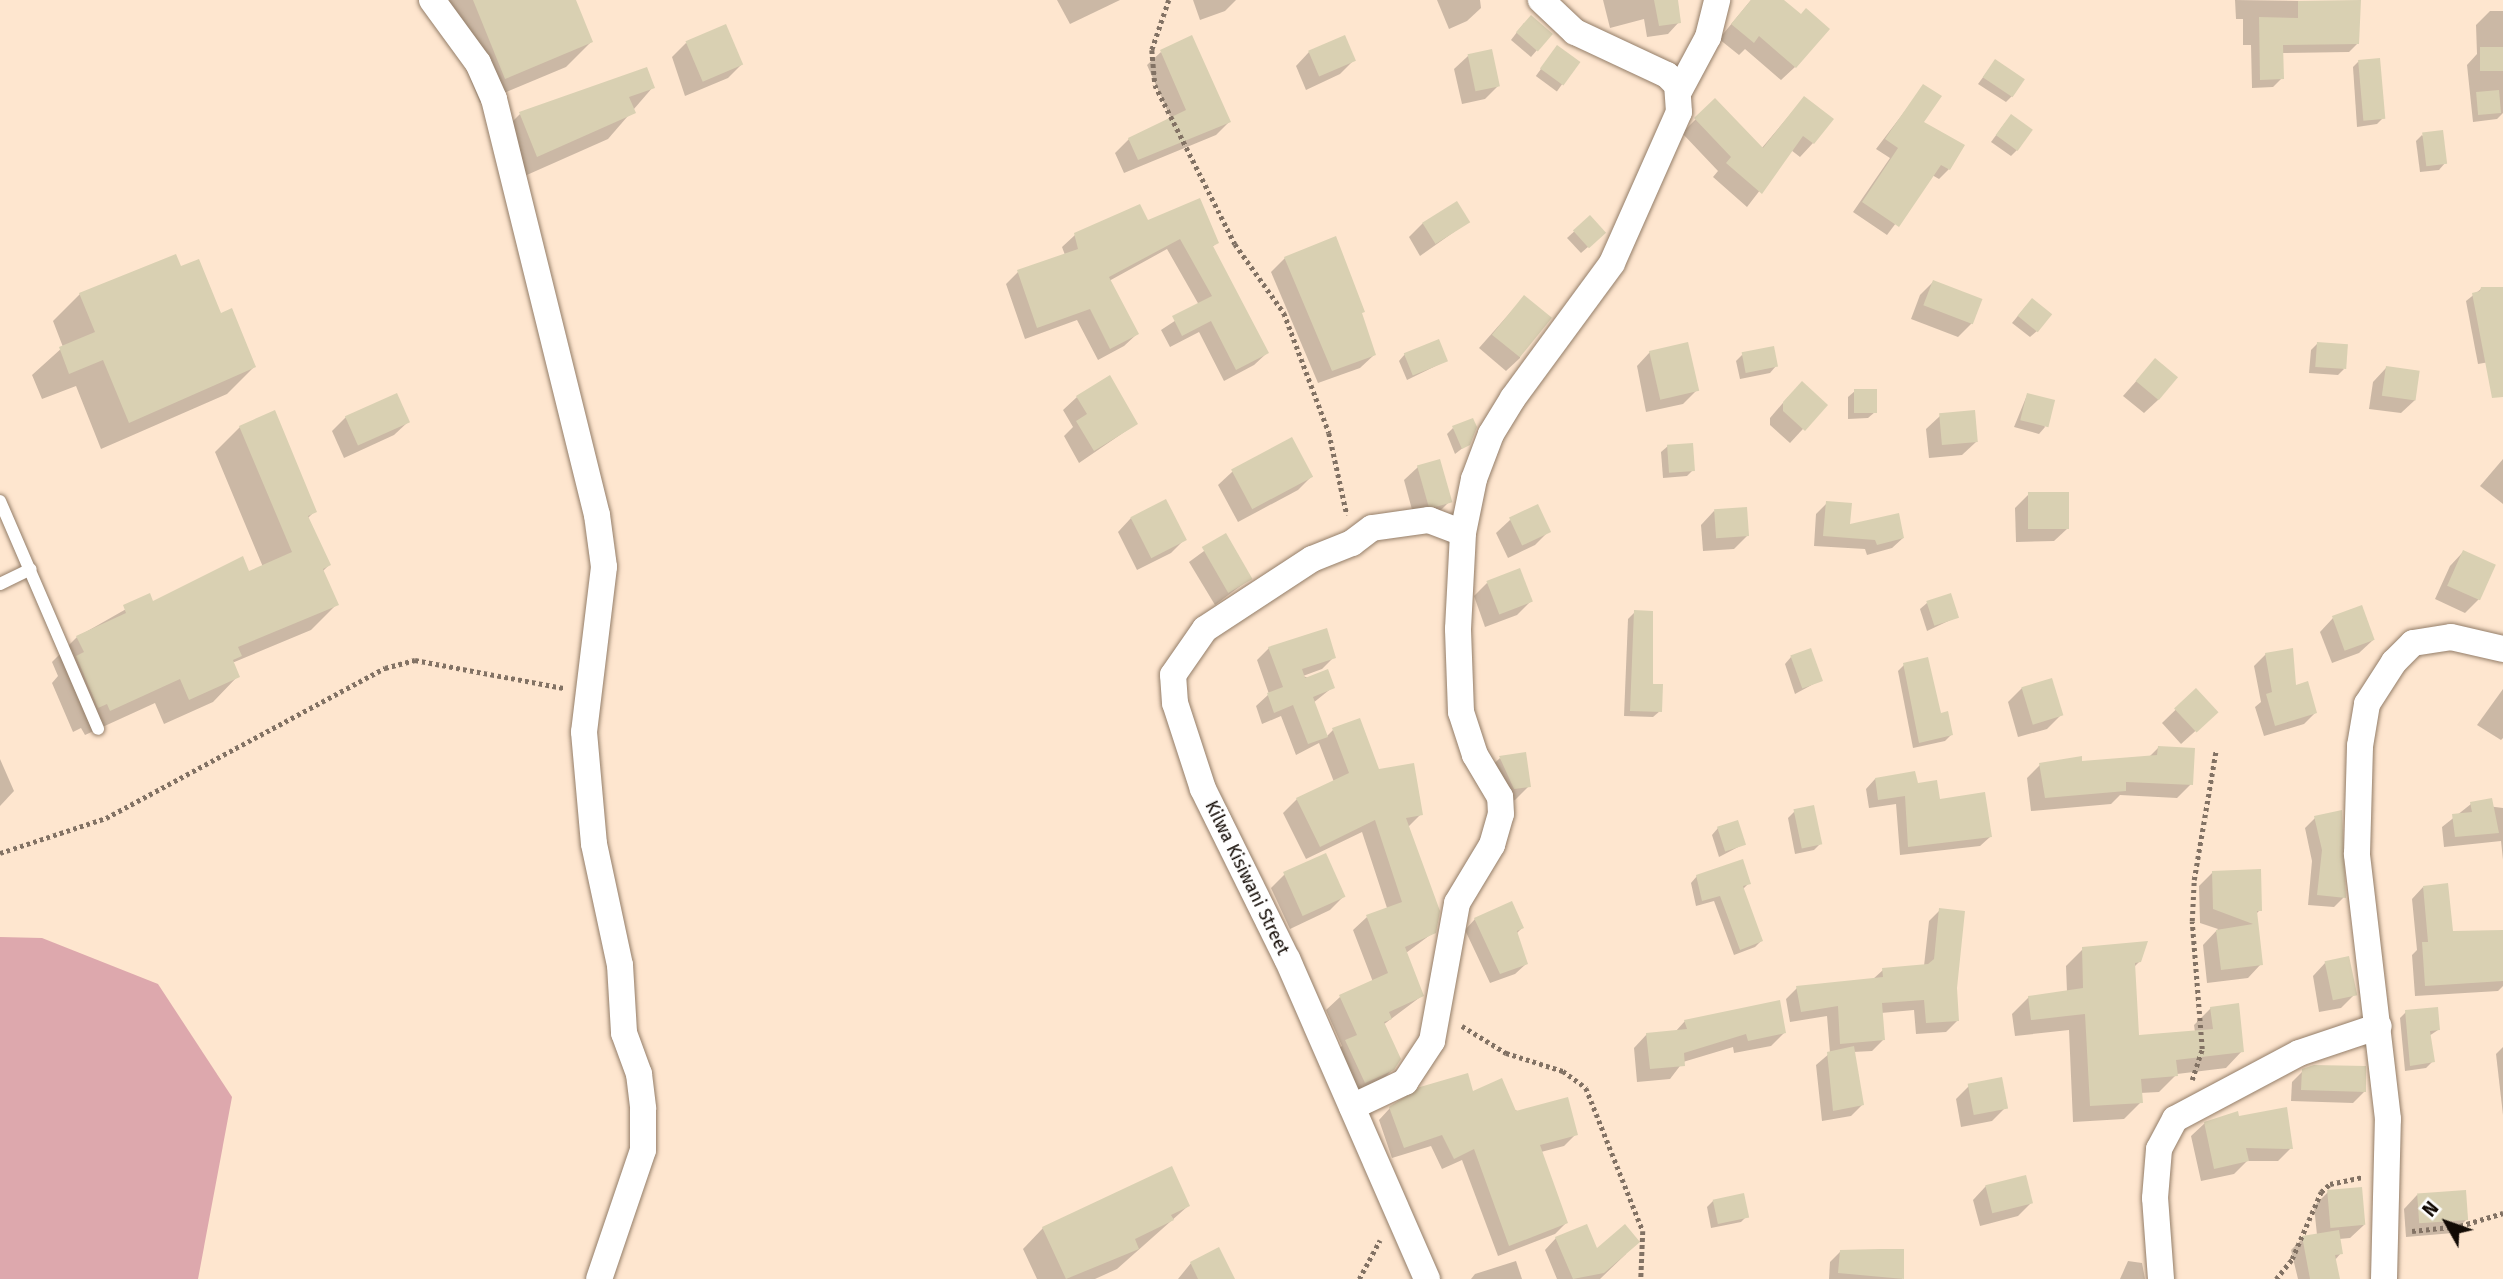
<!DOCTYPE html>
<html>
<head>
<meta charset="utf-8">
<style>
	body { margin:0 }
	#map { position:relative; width:2503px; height:1279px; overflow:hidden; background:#fee6cf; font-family:"Fira Sans",sans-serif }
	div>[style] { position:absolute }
	.green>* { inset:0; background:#dda8ad }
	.shadow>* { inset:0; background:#0003; transform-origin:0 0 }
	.building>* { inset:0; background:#d9d0b2; transform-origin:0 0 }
	.path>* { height:4.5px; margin-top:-2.25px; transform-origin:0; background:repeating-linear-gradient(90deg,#827264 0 3.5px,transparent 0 7px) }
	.roads { filter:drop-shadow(0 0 2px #937d68) drop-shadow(0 0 2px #937d68) }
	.lane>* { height:12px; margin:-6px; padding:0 6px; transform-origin:6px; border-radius:6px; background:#fff }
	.street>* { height:26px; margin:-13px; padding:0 13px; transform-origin:13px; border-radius:13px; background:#fff }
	span { translate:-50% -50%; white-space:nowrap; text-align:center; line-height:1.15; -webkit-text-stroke:7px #fff; paint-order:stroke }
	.street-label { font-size:18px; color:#120a04 }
	.north { position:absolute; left:2412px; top:1188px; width:70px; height:70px; -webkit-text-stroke:5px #fff; paint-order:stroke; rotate:310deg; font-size:19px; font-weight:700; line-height:28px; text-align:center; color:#120a04 }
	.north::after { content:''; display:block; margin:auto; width:24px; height:32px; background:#120a04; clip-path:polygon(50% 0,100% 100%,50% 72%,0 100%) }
</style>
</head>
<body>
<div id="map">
	<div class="green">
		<div style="clip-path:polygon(0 937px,42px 938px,158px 984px,232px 1097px,198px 1279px,0 1279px)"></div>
	</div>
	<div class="shadow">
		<div style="clip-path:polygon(438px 0,575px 0,591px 42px,566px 67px,480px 103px)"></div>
		<div style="clip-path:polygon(1057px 0,1120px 0,1070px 24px)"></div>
		<div style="clip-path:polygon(1193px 0,1236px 0,1225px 11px,1200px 20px)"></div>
		<div style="clip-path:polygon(1437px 0,1480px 0,1481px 8px,1467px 21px,1449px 29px)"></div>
		<div style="clip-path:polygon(1603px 0,1676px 0,1679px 22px,1668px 34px,1647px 37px,1644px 19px,1610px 28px)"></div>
		<div style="clip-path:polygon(1751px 0,1781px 0,1795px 67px,1781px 80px,1745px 49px,1739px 55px,1719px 39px)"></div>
		<div style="clip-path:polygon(2235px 0,2359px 2px,2358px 43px,2349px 52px,2281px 53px,2282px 78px,2273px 87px,2252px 88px,2251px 45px,2243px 45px,2243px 19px,2236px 19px)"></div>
		<div style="clip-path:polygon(2490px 11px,2503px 11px,2503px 113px,2497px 119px,2473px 122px,2467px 65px,2477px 54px,2476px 25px)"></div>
		<div style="clip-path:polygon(1524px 23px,1537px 50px,1531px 57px,1511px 40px)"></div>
		<div style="clip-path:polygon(686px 43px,741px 65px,728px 78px,685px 96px,672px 57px)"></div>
		<div style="left:1557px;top:47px;width:26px;height:36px;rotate:36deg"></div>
		<div style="clip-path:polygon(1161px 52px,1229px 122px,1216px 135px,1124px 173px,1115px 153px,1129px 139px,1171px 119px,1147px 65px)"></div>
		<div style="clip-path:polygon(1309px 52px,1354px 60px,1340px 74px,1306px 90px,1296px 66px)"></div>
		<div style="clip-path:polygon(1468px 56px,1498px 86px,1485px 99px,1462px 104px,1454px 69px)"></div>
		<div style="clip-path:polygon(1995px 61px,2012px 96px,2006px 102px,1978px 84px)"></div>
		<div style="clip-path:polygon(2359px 61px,2383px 118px,2377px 124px,2357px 127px,2353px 67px)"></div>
		<div style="clip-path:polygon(1924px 86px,1922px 122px,1949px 169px,1939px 179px,1932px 175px,1887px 235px,1853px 212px,1890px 158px,1876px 149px)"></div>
		<div style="clip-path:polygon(653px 87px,608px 139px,511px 182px,494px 140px,520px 114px)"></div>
		<div style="clip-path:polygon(1804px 98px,1813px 143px,1800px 157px,1791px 150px,1747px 207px,1713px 177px,1718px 171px,1682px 133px,1715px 100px,1761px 149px)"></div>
		<div style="clip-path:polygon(2005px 123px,2017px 150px,2011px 156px,1991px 142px)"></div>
		<div style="clip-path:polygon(2422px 135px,2445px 163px,2439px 170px,2420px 172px,2416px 141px)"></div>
		<div style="clip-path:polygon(1590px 217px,1597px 239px,1581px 253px,1567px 238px)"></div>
		<div style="clip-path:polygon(1148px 222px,1217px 243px,1212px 247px,1267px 353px,1254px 365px,1224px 381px,1199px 332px,1170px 347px,1161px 330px,1199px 305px,1167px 249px,1109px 281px,1137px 334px,1124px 346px,1098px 360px,1077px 320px,1025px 339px,1006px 284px,1018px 272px,1065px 255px,1062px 247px,1075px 235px)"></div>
		<div style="clip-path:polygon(1468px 222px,1420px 256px,1409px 237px,1423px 223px)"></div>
		<div style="clip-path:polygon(1285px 258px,1360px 314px,1374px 355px,1360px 368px,1318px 383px,1271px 272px)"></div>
		<div style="clip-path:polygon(180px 268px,220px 315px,254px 367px,227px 394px,101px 449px,76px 386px,42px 399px,32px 375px,63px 347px,53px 321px,80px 294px)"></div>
		<div style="clip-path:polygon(1933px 282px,1972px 323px,1958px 337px,1911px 319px,1920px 295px)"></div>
		<div style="clip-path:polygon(2481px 289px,2503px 289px,2503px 319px,2495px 361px,2478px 364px,2466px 301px)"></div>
		<div style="clip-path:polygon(1524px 297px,1520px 358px,1506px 371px,1479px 348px)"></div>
		<div style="clip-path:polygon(2026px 306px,2037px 331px,2030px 337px,2012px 323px)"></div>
		<div style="clip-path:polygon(2318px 343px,2344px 369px,2338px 375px,2309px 373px,2311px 350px)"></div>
		<div style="clip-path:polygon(1650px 352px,1697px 390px,1683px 404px,1646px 412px,1637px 366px)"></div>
		<div style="clip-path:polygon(1405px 354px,1446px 361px,1407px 380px,1399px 361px)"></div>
		<div style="clip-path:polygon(1742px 355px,1776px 366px,1770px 373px,1740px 379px,1736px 361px)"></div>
		<div style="clip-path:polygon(2155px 360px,2158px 400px,2144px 413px,2123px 396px)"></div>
		<div style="clip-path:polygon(2386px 368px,2415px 400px,2401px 413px,2369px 409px,2373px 382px)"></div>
		<div style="clip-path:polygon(1855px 391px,1875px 412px,1868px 418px,1848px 419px,1848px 397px)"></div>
		<div style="clip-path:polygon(2027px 395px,2045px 427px,2039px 434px,2014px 427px)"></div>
		<div style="clip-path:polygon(1077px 397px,1136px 424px,1079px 463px,1064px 436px,1073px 427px,1063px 410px)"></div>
		<div style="clip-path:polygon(1788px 397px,1825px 405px,1790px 443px,1770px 425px,1770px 418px)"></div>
		<div style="clip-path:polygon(1940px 416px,1976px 442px,1962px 455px,1929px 458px,1926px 429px)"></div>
		<div style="clip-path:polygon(346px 417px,408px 422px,394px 435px,344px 458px,332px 431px)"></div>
		<div style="clip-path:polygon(240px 427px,315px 511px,307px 519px,329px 565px,322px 572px,337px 604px,311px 630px,232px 663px,238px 676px,213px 702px,164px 724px,155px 703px,85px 735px,81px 728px,73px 732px,52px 683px,58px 676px,52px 662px,77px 637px,149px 596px,152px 603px,263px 567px,215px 452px)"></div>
		<div style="clip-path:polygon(1453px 428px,1468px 444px,1455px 454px,1447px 434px)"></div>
		<div style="clip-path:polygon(1291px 440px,1311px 477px,1298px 490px,1238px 522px,1218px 485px,1232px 472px)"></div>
		<div style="clip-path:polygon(1668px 446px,1693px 470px,1687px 476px,1663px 478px,1661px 452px)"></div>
		<div style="clip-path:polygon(2503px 459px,2503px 504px,2480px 486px)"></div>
		<div style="clip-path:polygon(1418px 467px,1450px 501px,1436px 515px,1414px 517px,1404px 480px)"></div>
		<div style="clip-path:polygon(2029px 494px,2068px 528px,2054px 541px,2016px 542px,2015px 508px)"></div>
		<div style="clip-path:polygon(1827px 503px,1848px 527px,1903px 538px,1892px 548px,1867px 555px,1865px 549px,1814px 546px,1816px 514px)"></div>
		<div style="clip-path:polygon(1714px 511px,1748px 535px,1734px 549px,1703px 551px,1701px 525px)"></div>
		<div style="clip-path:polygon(1131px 518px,1185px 539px,1171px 553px,1137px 570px,1118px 532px)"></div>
		<div style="clip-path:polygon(1510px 520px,1549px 531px,1535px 545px,1508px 558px,1496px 533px)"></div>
		<div style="clip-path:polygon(1226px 535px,1251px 578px,1215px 605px,1189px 562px)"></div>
		<div style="clip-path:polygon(2463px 552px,2479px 599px,2465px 613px,2435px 599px,2450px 566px)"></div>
		<div style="clip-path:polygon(1487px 583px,1531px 601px,1517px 615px,1485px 627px,1474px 596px)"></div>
		<div style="clip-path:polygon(1927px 603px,1957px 617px,1927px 631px,1920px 609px)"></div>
		<div style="clip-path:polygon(1635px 612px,1660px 711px,1653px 717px,1624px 716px,1628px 619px)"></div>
		<div style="clip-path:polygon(2333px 618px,2373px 640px,2359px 653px,2332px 663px,2320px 632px)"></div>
		<div style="clip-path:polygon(1269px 648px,1334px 657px,1322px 669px,1303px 676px,1333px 687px,1313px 703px,1326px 737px,1333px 730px,1421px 814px,1407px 828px,1434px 932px,1406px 953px,1423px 995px,1383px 1025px,1393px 1069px,1379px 1083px,1351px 1096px,1332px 1055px,1342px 1046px,1326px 1010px,1340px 997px,1373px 982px,1353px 930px,1367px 917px,1387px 908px,1362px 832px,1306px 859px,1283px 813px,1297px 799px,1334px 782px,1319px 743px,1296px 755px,1281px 716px,1262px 724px,1256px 706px,1269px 694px,1257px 660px)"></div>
		<div style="clip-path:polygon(2266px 654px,2315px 713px,2304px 724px,2264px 736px,2255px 707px,2261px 702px,2254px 666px)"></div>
		<div style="clip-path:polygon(1791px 657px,1821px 680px,1795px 694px,1785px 664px)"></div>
		<div style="clip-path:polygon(1904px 665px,1951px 735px,1945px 741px,1913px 748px,1898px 671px)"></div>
		<div style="clip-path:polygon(2022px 688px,2061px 715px,2047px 729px,2018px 737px,2008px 702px)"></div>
		<div style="clip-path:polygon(2503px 689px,2503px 738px,2501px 740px,2477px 725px)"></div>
		<div style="clip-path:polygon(2196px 690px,2202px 725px,2181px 744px,2162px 723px)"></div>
		<div style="clip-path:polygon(2158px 748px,2191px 784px,2177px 798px,2120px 795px,2111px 804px,2031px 811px,2027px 778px,2040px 765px,2149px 757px)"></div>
		<div style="clip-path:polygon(1500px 758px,1529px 786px,1515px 800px,1500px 802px,1486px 771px)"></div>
		<div style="clip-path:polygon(0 759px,14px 791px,0 806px)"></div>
		<div style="clip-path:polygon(1875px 779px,1916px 785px,1990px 837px,1980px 846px,1900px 855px,1896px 804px,1869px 808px,1866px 789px)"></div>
		<div style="clip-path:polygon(2471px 804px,2503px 808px,2503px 860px,2501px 841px,2444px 847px,2442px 827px)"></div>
		<div style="clip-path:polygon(1795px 811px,1820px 844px,1814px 850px,1795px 854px,1788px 818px)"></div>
		<div style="clip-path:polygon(2315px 818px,2344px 897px,2334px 907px,2308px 905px,2312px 861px,2305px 828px)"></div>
		<div style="clip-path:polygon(1718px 828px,1744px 844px,1719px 857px,1712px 835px)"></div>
		<div style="clip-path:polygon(2213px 872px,2260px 910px,2256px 914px,2261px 964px,2248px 978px,2207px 983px,2203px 945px,2218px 929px,2200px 923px,2199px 886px)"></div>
		<div style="clip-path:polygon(1285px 874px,1343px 897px,1330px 910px,1290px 929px,1271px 888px)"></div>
		<div style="clip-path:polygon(1697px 876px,1749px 883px,1742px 890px,1761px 941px,1755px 947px,1734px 955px,1714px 901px,1696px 906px,1691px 883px)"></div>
		<div style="clip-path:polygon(2423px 887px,2451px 932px,2503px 932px,2503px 986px,2498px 991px,2415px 996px,2412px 955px,2417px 950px,2412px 899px)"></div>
		<div style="clip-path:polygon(1940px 910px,1958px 1020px,1946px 1032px,1916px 1034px,1914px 1010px,1881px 1013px,1883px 1040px,1872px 1051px,1853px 1052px,1862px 1105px,1851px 1116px,1822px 1121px,1816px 1065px,1830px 1053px,1827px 1016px,1790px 1022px,1786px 999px,1797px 988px,1872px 980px,1883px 970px,1924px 966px,1929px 921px)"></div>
		<div style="clip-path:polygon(1475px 919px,1522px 928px,1516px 934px,1526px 964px,1515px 974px,1490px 983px,1465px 930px)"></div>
		<div style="clip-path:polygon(2083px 949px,2139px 962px,2134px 967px,2137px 1036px,2195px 1032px,2194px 1025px,2211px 1008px,2242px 1051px,2226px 1068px,2177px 1074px,2159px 1092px,2140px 1093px,2141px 1102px,2124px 1119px,2073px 1122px,2069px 1030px,2015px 1036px,2012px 1014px,2029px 997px,2067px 992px,2066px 966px)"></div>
		<div style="clip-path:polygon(2326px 962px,2355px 994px,2341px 1008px,2319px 1012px,2313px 976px)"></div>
		<div style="clip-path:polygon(2406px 1012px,2438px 1030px,2429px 1036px,2433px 1061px,2426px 1068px,2405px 1071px,2400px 1018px)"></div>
		<div style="clip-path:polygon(1685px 1021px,1784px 1033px,1771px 1046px,1734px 1053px,1733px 1047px,1683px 1062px,1670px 1079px,1637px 1082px,1634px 1048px,1647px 1034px,1675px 1032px)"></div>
		<div style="clip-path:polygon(2503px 1047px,2503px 1115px,2496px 1054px)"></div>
		<div style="clip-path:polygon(2303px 1071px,2365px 1091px,2353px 1103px,2291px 1101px,2292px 1082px)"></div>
		<div style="clip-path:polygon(1969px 1086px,2006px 1107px,1992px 1121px,1961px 1127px,1956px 1099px)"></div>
		<div style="clip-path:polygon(1472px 1093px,1576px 1134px,1564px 1146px,1541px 1152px,1566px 1223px,1555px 1234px,1498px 1256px,1462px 1160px,1442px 1169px,1431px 1146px,1392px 1158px,1379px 1120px,1390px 1108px)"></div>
		<div style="clip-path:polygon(2238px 1118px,2291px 1148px,2278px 1161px,2247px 1161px,2234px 1174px,2201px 1181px,2191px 1136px,2205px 1123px)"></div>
		<div style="clip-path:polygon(1986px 1186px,2031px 1203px,2018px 1216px,1980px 1226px,1973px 1200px)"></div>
		<div style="clip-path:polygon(2328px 1192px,2364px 1225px,2350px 1238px,2339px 1239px,2341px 1253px,2335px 1260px,2338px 1279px,2298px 1279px,2291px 1250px,2303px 1238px,2317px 1235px,2314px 1206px)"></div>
		<div style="clip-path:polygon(2417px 1195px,2467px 1219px,2453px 1233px,2406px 1237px,2404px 1209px)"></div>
		<div style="clip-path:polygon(1713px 1201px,1747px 1216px,1741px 1222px,1711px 1228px,1707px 1207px)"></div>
		<div style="clip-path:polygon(1188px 1206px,1117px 1269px,1095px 1279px,1037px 1279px,1023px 1249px,1043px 1228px)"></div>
		<div style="clip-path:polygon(1556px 1238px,1596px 1251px,1626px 1254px,1600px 1279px,1557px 1279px,1545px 1250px)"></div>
		<div style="clip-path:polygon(1841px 1251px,1902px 1251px,1902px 1279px,1829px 1279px,1830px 1262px)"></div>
		<div style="clip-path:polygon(1516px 1261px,1522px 1279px,1471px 1279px,1475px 1274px)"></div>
		<div style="clip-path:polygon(2128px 1261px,2142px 1263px,2145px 1279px,2120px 1279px)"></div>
		<div style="clip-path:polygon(1191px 1263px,1234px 1279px,1178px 1279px)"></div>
	</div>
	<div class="building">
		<div style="clip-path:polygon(473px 0,576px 0,593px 42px,505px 79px)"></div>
		<div style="clip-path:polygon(1654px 0,1678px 0,1681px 23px,1659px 26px)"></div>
		<div style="clip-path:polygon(1751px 0,1784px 0,1801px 14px,1806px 8px,1830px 29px,1796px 68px,1759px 36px,1754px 43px,1731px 24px)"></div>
		<div style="clip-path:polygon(2361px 0,2359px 44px,2283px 45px,2284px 79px,2260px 80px,2259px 17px,2298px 18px,2298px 1px)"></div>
		<div style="left:1531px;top:15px;width:29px;height:23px;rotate:41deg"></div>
		<div style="left:726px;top:24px;width:44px;height:44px;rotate:67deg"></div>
		<div style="clip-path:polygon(1192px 35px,1231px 122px,1138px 160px,1128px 138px,1186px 110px,1160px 50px)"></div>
		<div style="left:1345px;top:35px;width:28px;height:40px;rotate:67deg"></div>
		<div style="left:1557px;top:45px;width:29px;height:29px;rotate:36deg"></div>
		<div style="left:2503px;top:47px;width:24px;height:23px;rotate:90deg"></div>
		<div style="left:1492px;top:49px;width:38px;height:25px;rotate:78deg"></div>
		<div style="left:2380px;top:58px;width:61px;height:22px;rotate:85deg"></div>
		<div style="left:1995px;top:59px;width:36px;height:22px;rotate:34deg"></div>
		<div style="clip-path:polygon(647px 67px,655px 88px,629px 97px,636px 113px,537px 157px,519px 112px)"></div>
		<div style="clip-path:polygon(1923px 84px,1942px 96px,1924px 122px,1965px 145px,1950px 170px,1941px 165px,1899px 227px,1862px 202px,1898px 148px,1885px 139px)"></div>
		<div style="left:2499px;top:90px;width:23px;height:23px;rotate:85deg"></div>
		<div style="clip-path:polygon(1804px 96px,1834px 119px,1814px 144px,1803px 136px,1762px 194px,1726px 163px,1731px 157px,1694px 118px,1715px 98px,1763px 148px)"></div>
		<div style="left:2011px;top:114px;width:27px;height:26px;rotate:36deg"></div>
		<div style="left:2443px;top:130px;width:34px;height:21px;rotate:83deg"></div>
		<div style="clip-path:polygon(1200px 198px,1219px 243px,1213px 246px,1269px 353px,1236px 370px,1211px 321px,1182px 336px,1172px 316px,1212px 296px,1180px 239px,1109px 277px,1139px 334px,1110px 349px,1090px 309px,1037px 328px,1017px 270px,1078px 249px,1074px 233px,1140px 204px,1148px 220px)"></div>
		<div style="left:1457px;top:201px;width:25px;height:41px;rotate:58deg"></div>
		<div style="left:1590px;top:215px;width:24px;height:23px;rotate:48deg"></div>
		<div style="clip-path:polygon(1336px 236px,1365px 312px,1362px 313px,1376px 355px,1332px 371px,1284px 257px)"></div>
		<div style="clip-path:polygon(176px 254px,181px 266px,199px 259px,221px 313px,232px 308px,256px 367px,129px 423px,103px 360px,69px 374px,59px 347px,95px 332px,79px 293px)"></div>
		<div style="left:1933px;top:280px;width:53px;height:27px;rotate:21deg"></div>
		<div style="clip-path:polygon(2481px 287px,2503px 287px,2503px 397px,2492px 398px,2472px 293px,2480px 291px)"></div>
		<div style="left:1524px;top:295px;width:36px;height:51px;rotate:39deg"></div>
		<div style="left:2032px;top:298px;width:26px;height:23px;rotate:39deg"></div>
		<div style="left:1439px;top:339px;width:24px;height:38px;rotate:68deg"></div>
		<div style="left:1688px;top:342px;width:50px;height:40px;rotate:77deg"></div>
		<div style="left:2317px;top:342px;width:31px;height:25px;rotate:4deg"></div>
		<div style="left:1774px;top:346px;width:21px;height:33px;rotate:79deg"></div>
		<div style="left:2155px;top:358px;width:30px;height:30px;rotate:40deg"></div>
		<div style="left:2386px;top:366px;width:34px;height:30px;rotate:8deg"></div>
		<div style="clip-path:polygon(1110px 375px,1138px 424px,1094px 451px,1076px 421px,1087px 414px,1076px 396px)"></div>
		<div style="clip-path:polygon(1802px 381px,1828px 405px,1805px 431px,1783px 411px,1783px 402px)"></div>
		<div style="left:1854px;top:389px;width:23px;height:24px"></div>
		<div style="left:397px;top:393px;width:32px;height:57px;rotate:66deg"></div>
		<div style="left:2027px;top:393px;width:29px;height:28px;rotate:14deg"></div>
		<div style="clip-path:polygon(275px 410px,317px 512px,308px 516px,331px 565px,323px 569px,339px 605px,238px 647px,242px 656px,233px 660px,240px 677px,189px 700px,180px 679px,110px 711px,107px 704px,98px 708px,76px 656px,84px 652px,76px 636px,126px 613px,123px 605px,150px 593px,153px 601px,243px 556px,249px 571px,292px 552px,239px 426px)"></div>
		<div style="left:1975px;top:410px;width:32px;height:36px;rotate:85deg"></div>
		<div style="clip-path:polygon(1473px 418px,1477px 427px,1470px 445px,1462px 449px,1452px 426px)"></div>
		<div style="left:1292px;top:437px;width:45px;height:69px;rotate:62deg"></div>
		<div style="left:1693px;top:443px;width:28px;height:26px;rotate:86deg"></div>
		<div style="left:1440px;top:459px;width:45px;height:24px;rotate:74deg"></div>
		<div style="left:2028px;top:492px;width:41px;height:37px"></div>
		<div style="left:1166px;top:499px;width:46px;height:40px;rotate:63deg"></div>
		<div style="clip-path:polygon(1826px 501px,1852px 503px,1850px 524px,1899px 513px,1904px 538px,1877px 545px,1875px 540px,1823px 536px)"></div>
		<div style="left:1538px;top:504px;width:31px;height:32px;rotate:65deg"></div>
		<div style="left:1747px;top:507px;width:29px;height:33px;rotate:86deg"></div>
		<div style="left:1226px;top:533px;width:53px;height:28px;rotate:60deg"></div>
		<div style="left:2463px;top:550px;width:36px;height:39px;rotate:24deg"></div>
		<div style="left:1520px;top:568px;width:36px;height:36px;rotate:69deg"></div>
		<div style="left:1951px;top:593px;width:26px;height:26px;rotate:72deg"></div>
		<div style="left:2362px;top:605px;width:37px;height:32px;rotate:70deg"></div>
		<div style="clip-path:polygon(1634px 610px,1653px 611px,1653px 684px,1663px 684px,1662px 712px,1630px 711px)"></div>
		<div style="clip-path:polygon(1327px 628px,1336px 658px,1302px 669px,1305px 678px,1328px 669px,1335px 688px,1313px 697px,1328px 737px,1308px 744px,1293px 705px,1274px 713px,1267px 693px,1283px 687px,1268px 647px)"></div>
		<div style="left:1811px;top:648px;width:35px;height:22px;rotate:70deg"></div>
		<div style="clip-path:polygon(2293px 648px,2296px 685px,2308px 681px,2317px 713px,2275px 726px,2266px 694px,2272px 692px,2265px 653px)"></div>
		<div style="clip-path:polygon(1928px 657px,1941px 713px,1948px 711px,1953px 735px,1919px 743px,1903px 663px)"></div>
		<div style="left:2052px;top:678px;width:39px;height:32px;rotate:73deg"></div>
		<div style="left:2196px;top:688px;width:33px;height:30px;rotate:47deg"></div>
		<div style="clip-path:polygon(1360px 718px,1379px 769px,1414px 763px,1423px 815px,1406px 818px,1440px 911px,1436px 933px,1405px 947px,1424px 996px,1389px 1012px,1392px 1019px,1384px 1022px,1401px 1059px,1394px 1070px,1365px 1083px,1345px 1040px,1357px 1035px,1339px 995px,1388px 973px,1366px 915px,1402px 902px,1375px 820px,1320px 847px,1296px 798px,1349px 773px,1332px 728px)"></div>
		<div style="clip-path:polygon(2158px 746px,2195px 748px,2193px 785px,2126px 782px,2126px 791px,2045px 798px,2039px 763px,2082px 756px,2082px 761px,2157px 755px)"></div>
		<div style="clip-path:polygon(1526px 752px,1531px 787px,1514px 789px,1499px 756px)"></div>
		<div style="clip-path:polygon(1915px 771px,1918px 783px,1937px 780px,1940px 799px,1985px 792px,1992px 837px,1908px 847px,1905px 796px,1878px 800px,1875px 778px)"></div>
		<div style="clip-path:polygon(2492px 798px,2499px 833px,2455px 837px,2452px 814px,2472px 812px,2470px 802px)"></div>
		<div style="left:1814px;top:805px;width:40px;height:21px;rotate:78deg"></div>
		<div style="clip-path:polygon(2342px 810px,2346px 898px,2317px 895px,2322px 850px,2314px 816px)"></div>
		<div style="left:1738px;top:820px;width:26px;height:22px;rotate:72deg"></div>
		<div style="left:1326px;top:853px;width:48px;height:47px;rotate:66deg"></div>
		<div style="clip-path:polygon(1743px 859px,1751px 884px,1743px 886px,1763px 941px,1740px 950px,1720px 896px,1702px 901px,1696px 875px)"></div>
		<div style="clip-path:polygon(2261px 869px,2262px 911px,2257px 911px,2263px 965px,2221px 970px,2216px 930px,2253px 924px,2213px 909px,2212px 871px)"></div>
		<div style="clip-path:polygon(2448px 883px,2453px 931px,2503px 930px,2503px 981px,2425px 986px,2422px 942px,2428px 942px,2423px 886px)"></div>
		<div style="clip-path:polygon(1512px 901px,1524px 928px,1517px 931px,1528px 964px,1500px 974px,1474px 918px)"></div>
		<div style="clip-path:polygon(1939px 908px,1965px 911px,1957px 988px,1959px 1021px,1926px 1023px,1924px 1000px,1882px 1003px,1885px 1040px,1840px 1044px,1838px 1006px,1801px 1012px,1796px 986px,1883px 977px,1882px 968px,1928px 964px,1934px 959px)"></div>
		<div style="clip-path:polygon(2148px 941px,2141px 962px,2135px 963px,2139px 1035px,2213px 1029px,2210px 1007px,2239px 1003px,2244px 1052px,2176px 1060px,2178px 1076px,2141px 1079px,2143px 1103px,2090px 1106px,2085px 1014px,2031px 1020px,2028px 996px,2083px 988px,2082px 947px)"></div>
		<div style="left:2349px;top:956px;width:40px;height:25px;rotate:78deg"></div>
		<div style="clip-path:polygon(1780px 1000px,1786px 1033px,1748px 1041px,1746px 1034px,1684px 1053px,1685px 1066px,1650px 1069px,1646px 1033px,1687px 1029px,1684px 1020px)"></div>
		<div style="clip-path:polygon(2438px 1007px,2440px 1030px,2430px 1031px,2435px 1062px,2410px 1066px,2405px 1010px)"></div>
		<div style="clip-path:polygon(1854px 1046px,1864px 1105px,1833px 1111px,1827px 1052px)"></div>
		<div style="clip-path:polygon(2314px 1065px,2366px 1066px,2366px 1092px,2301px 1090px,2302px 1069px)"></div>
		<div style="clip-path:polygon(1468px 1073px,1473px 1091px,1502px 1078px,1516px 1111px,1568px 1097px,1578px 1135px,1540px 1145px,1568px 1223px,1509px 1246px,1474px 1149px,1454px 1159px,1442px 1135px,1404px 1148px,1389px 1107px,1420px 1087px)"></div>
		<div style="left:2002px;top:1077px;width:32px;height:35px;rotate:79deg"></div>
		<div style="clip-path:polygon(2287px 1107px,2293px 1149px,2246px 1148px,2249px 1161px,2214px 1169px,2204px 1122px,2238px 1111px,2239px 1116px)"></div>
		<div style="clip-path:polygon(1172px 1166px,1190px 1206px,1171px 1215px,1174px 1220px,1135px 1239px,1139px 1249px,1066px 1279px,1042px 1227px)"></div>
		<div style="left:2026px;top:1175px;width:29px;height:42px;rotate:76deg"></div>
		<div style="left:2362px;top:1187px;width:38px;height:35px;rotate:85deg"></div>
		<div style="left:2466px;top:1190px;width:30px;height:49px;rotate:86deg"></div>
		<div style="left:1744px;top:1193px;width:25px;height:32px;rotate:78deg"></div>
		<div style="clip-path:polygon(1587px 1224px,1597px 1248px,1625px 1224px,1640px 1242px,1604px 1273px,1573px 1279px,1555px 1237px)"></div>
		<div style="clip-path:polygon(2339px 1230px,2343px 1254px,2335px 1255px,2340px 1279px,2310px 1279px,2302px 1236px)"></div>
		<div style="clip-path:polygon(1219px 1247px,1235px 1279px,1198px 1279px,1190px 1262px)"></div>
		<div style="clip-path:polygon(1880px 1249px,1904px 1249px,1904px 1279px,1838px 1273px,1840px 1250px)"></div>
	</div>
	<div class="path">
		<div style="left:1169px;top:0;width:53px;rotate:108.8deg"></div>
		<div style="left:1152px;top:50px;width:35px;rotate:85deg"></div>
		<div style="left:1155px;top:85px;width:178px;rotate:63.3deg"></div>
		<div style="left:1235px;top:244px;width:85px;rotate:54.6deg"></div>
		<div style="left:1284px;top:313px;width:128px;rotate:69.4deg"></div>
		<div style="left:1329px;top:433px;width:84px;rotate:77.6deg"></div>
		<div style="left:0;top:853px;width:112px;rotate:-18.3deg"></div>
		<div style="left:106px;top:818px;width:317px;rotate:-28.3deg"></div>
		<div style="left:385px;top:668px;width:31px;rotate:-15deg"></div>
		<div style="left:415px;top:660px;width:151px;rotate:10.7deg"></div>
		<div style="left:1462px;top:1026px;width:52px;rotate:31.5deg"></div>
		<div style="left:1506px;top:1053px;width:60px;rotate:17.5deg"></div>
		<div style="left:1563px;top:1071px;width:29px;rotate:36deg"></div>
		<div style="left:1586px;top:1088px;width:154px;rotate:68.3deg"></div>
		<div style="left:1643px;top:1231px;width:48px;rotate:92.4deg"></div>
		<div style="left:2192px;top:1080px;width:33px;rotate:-72deg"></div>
		<div style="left:2202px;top:1049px;width:128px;rotate:-94.5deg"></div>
		<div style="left:2192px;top:921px;width:41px;rotate:-87.2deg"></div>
		<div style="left:2194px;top:880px;width:132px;rotate:-80.4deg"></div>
		<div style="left:2412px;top:1231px;width:48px;rotate:-5.9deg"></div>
		<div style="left:2460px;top:1226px;width:45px;rotate:-16.8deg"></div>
		<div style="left:1359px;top:1279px;width:44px;rotate:-61.7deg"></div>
		<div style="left:2276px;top:1279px;width:26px;rotate:-51deg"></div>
		<div style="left:2292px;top:1259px;width:73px;rotate:-66.6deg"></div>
		<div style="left:2321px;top:1192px;width:12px;rotate:-42deg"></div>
		<div style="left:2330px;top:1184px;width:33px;rotate:-12deg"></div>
	</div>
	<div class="roads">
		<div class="lane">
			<div style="left:0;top:501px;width:248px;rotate:66.7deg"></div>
			<div style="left:0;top:584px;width:34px;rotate:-26deg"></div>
		</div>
		<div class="street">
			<div style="left:432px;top:0;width:78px;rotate:53.9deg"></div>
			<div style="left:478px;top:63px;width:39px;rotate:66deg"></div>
			<div style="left:494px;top:99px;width:429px;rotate:76.1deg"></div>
			<div style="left:597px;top:515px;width:52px;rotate:82.3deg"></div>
			<div style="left:604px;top:567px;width:166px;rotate:96.9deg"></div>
			<div style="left:584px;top:732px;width:112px;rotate:84.9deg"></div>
			<div style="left:594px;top:844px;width:124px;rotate:77.9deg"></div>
			<div style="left:620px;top:965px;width:68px;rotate:86.6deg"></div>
			<div style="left:624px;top:1033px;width:44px;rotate:69.9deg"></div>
			<div style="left:639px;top:1074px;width:35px;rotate:83deg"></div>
			<div style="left:643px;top:1109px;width:41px;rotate:90deg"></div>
			<div style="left:643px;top:1150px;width:136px;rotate:108.8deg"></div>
			<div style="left:1678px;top:93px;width:64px;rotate:-61.8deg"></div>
			<div style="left:1708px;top:37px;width:38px;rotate:-76deg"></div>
			<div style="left:1352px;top:1107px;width:59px;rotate:-25.3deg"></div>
			<div style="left:1405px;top:1082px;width:49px;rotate:-56.6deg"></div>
			<div style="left:1432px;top:1041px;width:140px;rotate:-79.7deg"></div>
			<div style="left:1457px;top:903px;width:68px;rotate:-58.9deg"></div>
			<div style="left:1492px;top:845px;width:32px;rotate:-74deg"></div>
			<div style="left:1501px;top:814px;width:17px;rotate:-93deg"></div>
			<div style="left:1500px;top:797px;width:49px;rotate:-120.8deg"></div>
			<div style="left:1475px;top:755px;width:45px;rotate:-108deg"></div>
			<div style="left:1461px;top:712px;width:83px;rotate:-92.1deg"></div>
			<div style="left:1458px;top:629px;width:96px;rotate:-87deg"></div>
			<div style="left:1463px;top:533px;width:55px;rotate:-78.5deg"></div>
			<div style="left:1474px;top:479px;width:48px;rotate:-69.3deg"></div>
			<div style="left:1491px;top:434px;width:42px;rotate:-58.6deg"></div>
			<div style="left:1513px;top:398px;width:167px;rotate:-53.7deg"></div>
			<div style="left:1612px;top:263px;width:165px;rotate:-66.1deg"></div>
			<div style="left:1679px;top:112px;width:27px;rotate:-94deg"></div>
			<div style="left:1677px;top:85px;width:14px;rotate:-135deg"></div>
			<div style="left:1667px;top:75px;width:102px;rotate:-154.9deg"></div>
			<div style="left:1575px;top:32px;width:47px;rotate:-136.7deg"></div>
			<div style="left:1427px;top:1279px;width:349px;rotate:-113.6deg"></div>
			<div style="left:1287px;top:959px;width:190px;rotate:-116.3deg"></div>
			<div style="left:1203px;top:789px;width:90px;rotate:-108deg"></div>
			<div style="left:1175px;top:703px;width:28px;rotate:-94deg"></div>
			<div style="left:1173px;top:675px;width:56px;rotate:-55.2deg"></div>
			<div style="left:1205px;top:629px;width:128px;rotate:-33.2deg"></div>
			<div style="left:1312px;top:559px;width:43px;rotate:-21.8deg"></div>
			<div style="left:1352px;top:543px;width:25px;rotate:-37deg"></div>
			<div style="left:1372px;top:528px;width:58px;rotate:-8deg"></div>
			<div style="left:1429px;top:520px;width:36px;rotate:21deg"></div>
			<div style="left:2161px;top:1279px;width:81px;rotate:-94.2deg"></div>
			<div style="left:2155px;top:1198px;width:49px;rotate:-85.3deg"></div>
			<div style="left:2159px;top:1149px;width:34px;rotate:-62deg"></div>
			<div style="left:2175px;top:1119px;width:140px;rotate:-28deg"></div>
			<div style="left:2299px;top:1053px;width:84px;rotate:-18.6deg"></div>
			<div style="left:2384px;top:1279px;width:160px;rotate:-88.6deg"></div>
			<div style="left:2388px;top:1119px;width:267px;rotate:-96.7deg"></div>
			<div style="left:2357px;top:854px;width:108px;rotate:-88.4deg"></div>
			<div style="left:2360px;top:746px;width:43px;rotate:-80.5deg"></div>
			<div style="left:2367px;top:704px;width:50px;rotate:-57.3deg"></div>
			<div style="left:2394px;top:662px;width:27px;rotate:-45deg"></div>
			<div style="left:2413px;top:643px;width:38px;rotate:-9deg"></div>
			<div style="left:2451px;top:637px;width:53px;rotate:13deg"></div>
		</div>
	</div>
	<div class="street-label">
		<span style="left:1247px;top:878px;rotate:64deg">Kilwa Kisiwani Street</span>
	</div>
	<div class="north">N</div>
</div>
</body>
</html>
